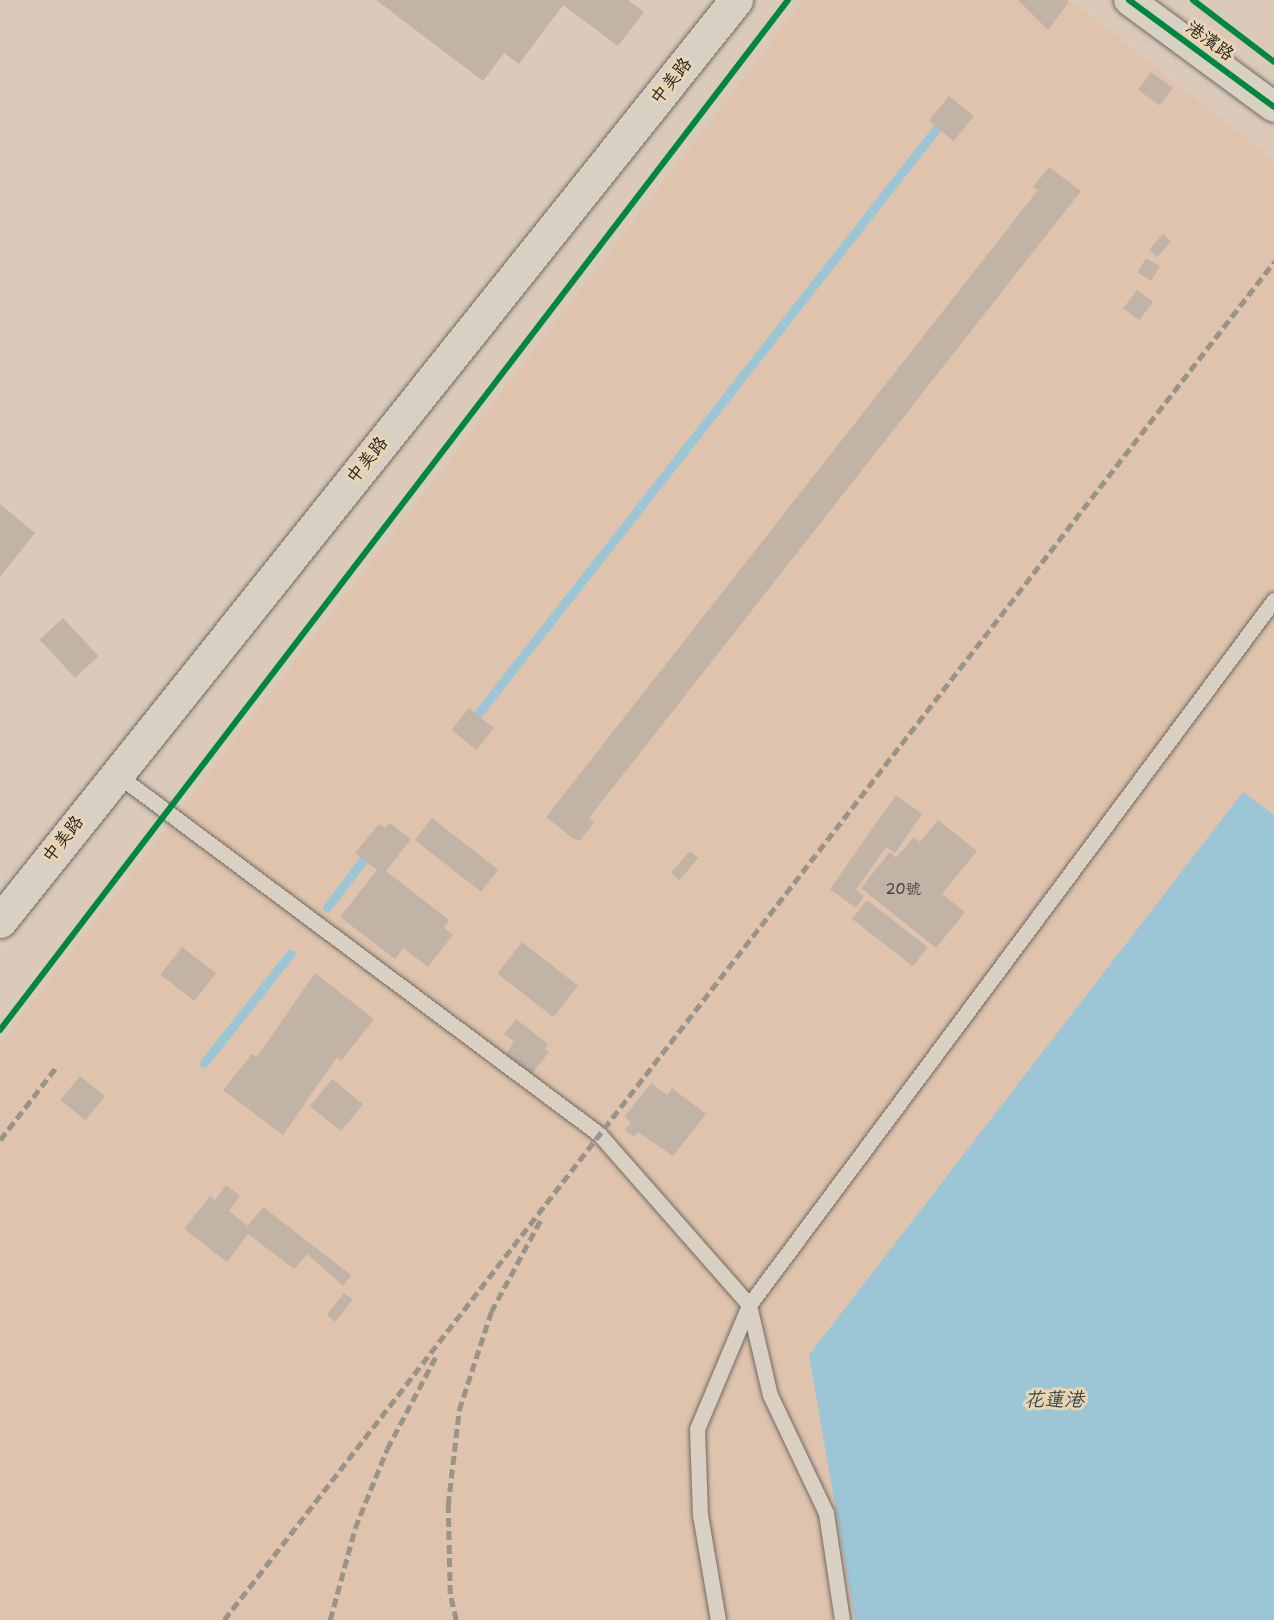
<!DOCTYPE html>
<html>
<head>
<meta charset="utf-8">
<style>
	body { margin:0 }
	#map { position:relative; width:1274px; height:1620px; overflow:hidden; background:#dbcab9; font-family:"Shantell Sans","LXGW WenKai TC",sans-serif }
	div>[style] { position:absolute }
	.built>* { inset:0; background:#dfc3ac }
	.water>* { inset:0; background:#9cc5d6 }
	.stream>* { height:9px; margin:-4.5px; padding:0 4.5px; transform-origin:4.5px; border-radius:4.5px; background:#9cc5d6 }
	.building>* { inset:0; background:#c2b3a7; transform-origin:0 0 }
	.roads { filter:drop-shadow(0 0 2px #726a63) drop-shadow(0 0 2px #726a63) }
	.service>* { height:15px; margin:-7.5px; padding:0 7.5px; transform-origin:7.5px; border-radius:7.5px; background:#d8d0c3 }
	.minor>* { height:30px; margin:-15px; padding:0 15px; transform-origin:15px; border-radius:15px; background:#d8d0c3 }
	.secondary>* { height:33px; margin:-16.5px; padding:0 16.5px; transform-origin:16.5px; border-radius:16.5px; background:#d8d0c3 }
	.rail>* { height:4.5px; margin-top:-2.25px; transform-origin:0; background:repeating-linear-gradient(90deg,#99938a 0 9px,transparent 0 13.5px) }
	.cycleway>* { height:6px; margin:-3px; padding:0 3px; transform-origin:3px; border-radius:3px; background:#00873e }
	span { translate:-50% -50%; white-space:nowrap; text-align:center; line-height:1.15; -webkit-text-stroke:6px #ead5b3; paint-order:stroke }
	.number-label { font-size:15px; color:#474340 }
	.number-label span { -webkit-text-stroke-width:0 }
	.street-label { font-size:18px; color:#1c1c1c }
	.water-label { font-size:20px; color:#35464e; font-style:italic }
</style>
</head>
<body>
<div id="map">
	<div class="built">
		<div style="clip-path:polygon(804px 0,1071px 0,1274px 161px,1274px 815px,1244px 792px,809px 1355px,855px 1620px,0 1620px,0 1045px)"></div>
	</div>
	<div class="water">
		<div style="clip-path:polygon(1243px 792px,1274px 815px,1274px 1620px,855px 1620px,809px 1355px)"></div>
	</div>
	<div class="stream">
		<div style="left:477px;top:715px;width:746px;rotate:-51.92deg"></div>
		<div style="left:327px;top:907px;width:59px;rotate:-52.5deg"></div>
		<div style="left:204px;top:1063px;width:139px;rotate:-51.7deg"></div>
	</div>
	<div class="building">
		<div style="clip-path:polygon(376px 0,628px 0,644px 12px,618px 46px,563px 5px,519px 64px,504px 53px,483px 81px)"></div>
		<div style="clip-path:polygon(1018px 0,1067px 0,1069px 2px,1048px 30px)"></div>
		<div style="left:1151px;top:72px;width:27px;height:22px;rotate:36deg"></div>
		<div style="left:949px;top:96px;width:32px;height:32px;rotate:39deg"></div>
		<div style="clip-path:polygon(1049px 167px,1081px 191px,589px 818px,594px 822px,580px 841px,574px 839px,546px 817px,1038px 190px,1033px 187px)"></div>
		<div style="left:1163px;top:234px;width:11px;height:21px;rotate:41deg"></div>
		<div style="left:1146px;top:258px;width:16px;height:17px;rotate:30deg"></div>
		<div style="left:1137px;top:290px;width:20px;height:23px;rotate:37deg"></div>
		<div style="clip-path:polygon(0 504px,35px 533px,0 577px)"></div>
		<div style="left:63px;top:618px;width:52px;height:32px;rotate:47deg"></div>
		<div style="left:469px;top:708px;width:32px;height:28px;rotate:39deg"></div>
		<div style="clip-path:polygon(896px 795px,922px 814px,895px 853px,886px 847px,856px 890px,864px 896px,856px 908px,830px 889px)"></div>
		<div style="left:432px;top:818px;width:84px;height:28px;rotate:38deg"></div>
		<div style="clip-path:polygon(938px 820px,977px 851px,942px 894px,965px 912px,936px 948px,861px 888px,890px 852px,896px 858px,914px 837px,920px 842px)"></div>
		<div style="clip-path:polygon(390px 823px,411px 839px,386px 871px,449px 920px,444px 928px,453px 935px,428px 967px,403px 948px,395px 959px,340px 917px,377px 870px,355px 853px,379px 824px,385px 828px)"></div>
		<div style="left:690px;top:851px;width:11px;height:29px;rotate:41deg"></div>
		<div style="left:867px;top:900px;width:77px;height:24px;rotate:38deg"></div>
		<div style="left:522px;top:942px;width:71px;height:40px;rotate:38deg"></div>
		<div style="left:182px;top:947px;width:43px;height:35px;rotate:38deg"></div>
		<div style="clip-path:polygon(315px 973px,374px 1019px,341px 1061px,337px 1057px,283px 1135px,223px 1090px,252px 1054px,257px 1057px)"></div>
		<div style="clip-path:polygon(516px 1019px,548px 1044px,545px 1049px,549px 1052px,532px 1074px,506px 1054px,514px 1042px,504px 1034px)"></div>
		<div style="left:80px;top:1076px;width:32px;height:31px;rotate:39deg"></div>
		<div style="left:332px;top:1079px;width:40px;height:35px;rotate:39deg"></div>
		<div style="clip-path:polygon(651px 1083px,667px 1095px,672px 1088px,706px 1114px,673px 1156px,638px 1132px,634px 1137px,625px 1130px,631px 1122px,624px 1117px)"></div>
		<div style="clip-path:polygon(226px 1185px,240px 1196px,229px 1211px,248px 1226px,263px 1207px,351px 1275px,343px 1286px,307px 1254px,294px 1269px,248px 1234px,227px 1262px,184px 1229px,210px 1196px,215px 1200px)"></div>
		<div style="left:344px;top:1293px;width:11px;height:28px;rotate:38deg"></div>
	</div>
	<div class="roads">
		<div class="service">
			<div style="left:115px;top:773px;width:604px;rotate:36.72deg"></div>
			<div style="left:599px;top:1134px;width:227px;rotate:48.7deg"></div>
			<div style="left:749px;top:1305px;width:92px;rotate:76.9deg"></div>
			<div style="left:770px;top:1395px;width:131px;rotate:64.6deg"></div>
			<div style="left:826px;top:1513px;width:108px;rotate:81.5deg"></div>
			<div style="left:718px;top:1620px;width:107px;rotate:-99.7deg"></div>
			<div style="left:700px;top:1515px;width:86px;rotate:-92deg"></div>
			<div style="left:697px;top:1429px;width:134px;rotate:-67.2deg"></div>
			<div style="left:749px;top:1305px;width:879px;rotate:-53.33deg"></div>
		</div>
		<div class="minor">
			<div style="left:1129px;top:0;width:180px;rotate:36.4deg"></div>
		</div>
		<div class="secondary">
			<div style="left:0;top:921px;width:1179px;rotate:-51.37deg"></div>
		</div>
	</div>
	<div class="rail">
		<div style="left:0;top:1140px;width:93px;rotate:-52.4deg"></div>
		<div style="left:224px;top:1620px;width:1717px;rotate:-52.29deg"></div>
		<div style="left:330px;top:1620px;width:95px;rotate:-74.8deg"></div>
		<div style="left:355px;top:1528px;width:85px;rotate:-67.9deg"></div>
		<div style="left:387px;top:1449px;width:107px;rotate:-62.2deg"></div>
		<div style="left:456px;top:1620px;width:27px;rotate:-103deg"></div>
		<div style="left:450px;top:1594px;width:89px;rotate:-91.3deg"></div>
		<div style="left:448px;top:1505px;width:96px;rotate:-83.4deg"></div>
		<div style="left:459px;top:1410px;width:103px;rotate:-71.9deg"></div>
		<div style="left:491px;top:1312px;width:106px;rotate:-61.7deg"></div>
	</div>
	<div class="cycleway">
		<div style="left:1129px;top:0;width:180px;rotate:36.4deg"></div>
		<div style="left:1193px;top:0;width:102px;rotate:37.4deg"></div>
		<div style="left:0;top:1030px;width:1297px;rotate:-52.58deg"></div>
	</div>
	<div class="number-label">
		<span style="left:903px;top:890px">20號</span>
	</div>
	<div class="street-label">
		<span style="left:1210px;top:41px;rotate:36deg">港濱路</span>
		<span style="left:671px;top:81px;rotate:-51deg">中美路</span>
		<span style="left:367px;top:460px;rotate:-51deg">中美路</span>
		<span style="left:63px;top:839px;rotate:-52deg">中美路</span>
	</div>
	<div class="water-label">
		<span style="left:1054px;top:1399px">花蓮港</span>
	</div>
</div>
</body>
</html>
